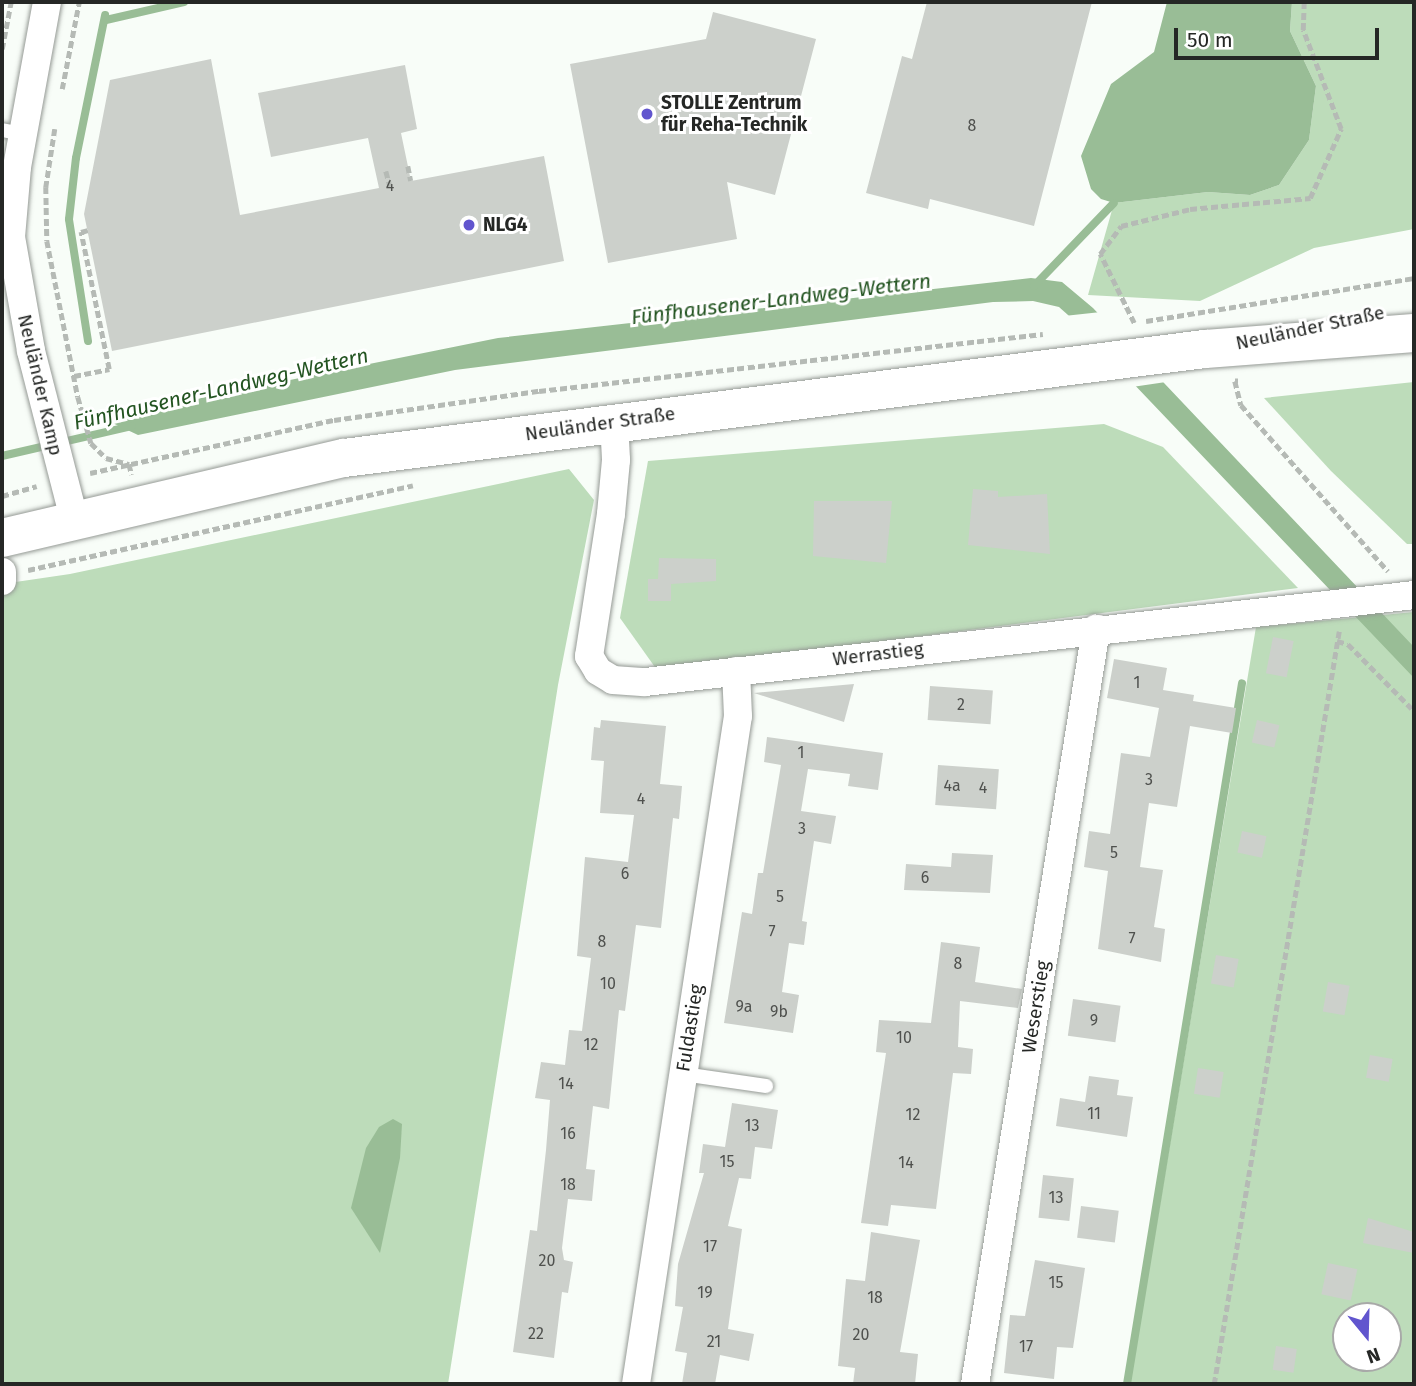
<!DOCTYPE html>
<html>
<head>
<meta charset="utf-8">
<style>
	body { margin:0 }
	#map { position:relative; width:1416px; height:1386px; overflow:hidden; background:#f8fdf8; font-family:"Fira Sans",sans-serif }
	div>[style] { position:absolute }
	.green>* { inset:0; background:#bddcba }
	.water>* { inset:0; background:#99bd96 }
	.pier>* { inset:0; background:#f8fdf8 }
	.stream>* { height:8px; margin:-4px; padding:0 4px; transform-origin:4px; border-radius:4px; background:#99bd96 }
	.building>* { inset:0; background:#ccd0cb; transform-origin:0 0 }
	.path>* { height:4.5px; margin-top:-2.25px; transform-origin:0; background:repeating-linear-gradient(90deg,#b5bab5 0 7px,transparent 0 10.5px) }
	.roads { filter:drop-shadow(0 0 2px #959a95) drop-shadow(0 0 2px #959a95) }
	.service>* { height:14px; margin:-7px; padding:0 7px; transform-origin:7px; border-radius:7px; background:#fff }
	.minor>* { height:28px; margin:-14px; padding:0 14px; transform-origin:14px; border-radius:14px; background:#fff }
	.secondary>* { height:38px; margin:-19px; padding:0 19px; transform-origin:19px; border-radius:19px; background:#fff }
	.dots>* { width:19px; height:19px; translate:-50% -50%; box-sizing:border-box; border:4px solid #fff; border-radius:50% }
	span { translate:-50% -50%; white-space:nowrap; text-align:center; line-height:1.15; -webkit-text-stroke:6px #fff; paint-order:stroke }
	.number-label { font-size:16px; color:#4f514e }
	.number-label span { -webkit-text-stroke-width:0 }
	.poi-label { font-size:19px; color:#252725; font-weight:700 }
	.left { translate:0 -50%; text-align:left }
	.street-label { font-size:19px; color:#252725 }
	.water-label { font-size:21px; color:#235421; font-style:italic }
	.frame { position:absolute; inset:0; border:4px solid #252725; pointer-events:none }
	.north { position:absolute; left:1332px; top:1302px; width:70px; height:70px; box-sizing:border-box; background:#fff; border:2px solid #a8a9a8; border-radius:50%; rotate:161deg; font-size:19px; font-weight:700; line-height:28px; text-align:center; color:#252725 }
	.north::after { content:''; display:block; margin:auto; width:24px; height:32px; background:#6155ce; clip-path:polygon(50% 0,100% 100%,50% 72%,0 100%) }
	.scale { position:absolute; left:1174px; top:28px; width:205px; height:32px; box-sizing:border-box; border:4px solid #252725; border-top:0; padding-left:9px; font-size:21px; line-height:24px; white-space:nowrap; color:#252725; -webkit-text-stroke:5px #fff; paint-order:stroke }
</style>
</head>
<body>
<div id="map">
	<div class="green">
		<div style="clip-path:polygon(1292px 2px,1414px 2px,1414px 229px,1314px 248px,1200px 301px,1088px 295px,1114px 203px,1208px 192px,1250px 195px,1279px 185px,1309px 140px,1316px 86px,1290px 31px)"></div>
		<div style="clip-path:polygon(1414px 382px,1414px 544px,1407px 544px,1331px 471px,1264px 398px)"></div>
		<div style="clip-path:polygon(1104px 424px,1163px 447px,1298px 588px,657px 670px,620px 618px,648px 461px)"></div>
		<div style="clip-path:polygon(569px 469px,594px 500px,558px 685px,448px 1384px,2px 1384px,2px 584px,70px 574px)"></div>
		<div style="clip-path:polygon(evenodd,1414px 612px,1414px 1384px,1130px 1384px,1256px 627px,1414px 612px,1346px 1316px,1388px 1316px,1388px 1358px,1346px 1358px,1346px 1316px)"></div>
	</div>
	<div class="water">
		<div style="clip-path:polygon(1167px 2px,1292px 2px,1290px 31px,1316px 86px,1309px 140px,1279px 185px,1250px 195px,1208px 192px,1114px 203px,1101px 199px,1091px 189px,1081px 156px,1111px 84px,1154px 52px)"></div>
		<div style="clip-path:polygon(1031px 278px,1062px 282px,1093px 308px,1414px 647px,1414px 678px,1068px 315px,1059px 307px,1033px 301px,993px 302px,455px 370px,138px 435px,102px 418px,498px 338px)"></div>
		<div style="clip-path:polygon(393px 1119px,402px 1124px,400px 1158px,380px 1253px,351px 1208px,366px 1148px,379px 1127px)"></div>
	</div>
	<div class="pier">
		<div style="clip-path:polygon(1101px 312px,1166px 382px,1132px 387px,1064px 316px)"></div>
	</div>
	<div class="stream">
		<div style="left:106px;top:20px;width:80px;rotate:-13deg"></div>
		<div style="left:1034px;top:286px;width:115px;rotate:-46.1deg"></div>
		<div style="left:88px;top:341px;width:123px;rotate:-98.9deg"></div>
		<div style="left:69px;top:219px;width:61px;rotate:-83.5deg"></div>
		<div style="left:76px;top:158px;width:146px;rotate:-78.5deg"></div>
		<div style="left:2px;top:456px;width:133px;rotate:-13deg"></div>
		<div style="left:1127px;top:1384px;width:710px;rotate:-80.68deg"></div>
	</div>
	<div class="building">
		<div style="clip-path:polygon(927px 2px,1092px 2px,1034px 226px,930px 199px,928px 209px,866px 193px,902px 56px,912px 59px)"></div>
		<div style="clip-path:polygon(713px 12px,816px 39px,775px 195px,727px 182px,737px 239px,608px 263px,570px 64px,706px 39px)"></div>
		<div style="clip-path:polygon(211px 59px,240px 215px,379px 188px,368px 138px,271px 157px,258px 93px,405px 65px,417px 129px,401px 133px,411px 181px,544px 156px,564px 261px,112px 351px,84px 214px,110px 80px)"></div>
		<div style="clip-path:polygon(973px 489px,998px 491px,998px 497px,1047px 494px,1050px 554px,968px 545px)"></div>
		<div style="clip-path:polygon(814px 501px,892px 501px,886px 563px,813px 556px)"></div>
		<div style="clip-path:polygon(659px 558px,716px 559px,716px 581px,671px 584px,671px 601px,648px 601px,648px 579px,658px 579px)"></div>
		<div style="left:1273px;top:637px;width:21px;height:37px;rotate:11deg"></div>
		<div style="clip-path:polygon(1114px 659px,1167px 668px,1163px 690px,1194px 695px,1193px 701px,1236px 708px,1232px 733px,1190px 726px,1177px 807px,1149px 803px,1140px 867px,1163px 870px,1154px 927px,1165px 929px,1161px 962px,1098px 949px,1108px 871px,1084px 867px,1089px 831px,1110px 834px,1121px 753px,1150px 757px,1159px 708px,1107px 698px)"></div>
		<div style="clip-path:polygon(854px 684px,844px 722px,754px 693px)"></div>
		<div style="left:930px;top:686px;width:63px;height:34px;rotate:4deg"></div>
		<div style="clip-path:polygon(601px 720px,666px 726px,660px 784px,682px 786px,679px 819px,673px 818px,661px 928px,636px 925px,625px 1011px,619px 1010px,609px 1109px,593px 1106px,586px 1169px,595px 1170px,592px 1201px,568px 1199px,562px 1248px,564px 1260px,573px 1262px,568px 1293px,562px 1292px,554px 1358px,513px 1352px,530px 1230px,537px 1231px,546px 1150px,550px 1100px,535px 1098px,541px 1062px,565px 1065px,569px 1030px,582px 1031px,591px 958px,577px 956px,585px 857px,628px 862px,634px 815px,600px 813px,604px 761px,591px 760px,594px 727px,600px 728px)"></div>
		<div style="left:1257px;top:720px;width:23px;height:23px;rotate:13deg"></div>
		<div style="clip-path:polygon(767px 737px,883px 753px,878px 790px,848px 786px,850px 774px,808px 769px,801px 811px,836px 816px,831px 844px,814px 841px,802px 921px,807px 922px,804px 945px,789px 943px,782px 992px,799px 995px,793px 1033px,724px 1023px,742px 912px,752px 914px,758px 873px,763px 873px,781px 765px,764px 762px)"></div>
		<div style="left:938px;top:765px;width:61px;height:40px;rotate:4deg"></div>
		<div style="left:1242px;top:831px;width:25px;height:22px;rotate:12deg"></div>
		<div style="clip-path:polygon(952px 853px,993px 855px,990px 893px,904px 890px,906px 864px,951px 867px)"></div>
		<div style="clip-path:polygon(941px 942px,980px 947px,975px 982px,1022px 989px,1018px 1008px,960px 1001px,958px 1047px,973px 1049px,971px 1074px,953px 1073px,936px 1209px,891px 1205px,888px 1226px,861px 1223px,886px 1053px,876px 1052px,879px 1020px,931px 1023px)"></div>
		<div style="left:1216px;top:955px;width:23px;height:29px;rotate:10deg"></div>
		<div style="left:1328px;top:982px;width:22px;height:30px;rotate:10deg"></div>
		<div style="left:1073px;top:999px;width:48px;height:37px;rotate:8deg"></div>
		<div style="left:1370px;top:1055px;width:23px;height:23px;rotate:10deg"></div>
		<div style="left:1198px;top:1068px;width:26px;height:26px;rotate:9deg"></div>
		<div style="clip-path:polygon(1089px 1076px,1119px 1080px,1117px 1095px,1133px 1097px,1127px 1137px,1056px 1126px,1060px 1098px,1085px 1102px)"></div>
		<div style="clip-path:polygon(732px 1103px,778px 1110px,772px 1149px,755px 1147px,751px 1179px,739px 1178px,728px 1226px,742px 1229px,728px 1329px,754px 1334px,749px 1361px,720px 1355px,715px 1384px,682px 1384px,687px 1353px,675px 1351px,683px 1307px,675px 1306px,678px 1264px,704px 1173px,699px 1173px,703px 1144px,725px 1147px)"></div>
		<div style="left:1043px;top:1175px;width:31px;height:43px;rotate:6deg"></div>
		<div style="left:1081px;top:1206px;width:38px;height:32px;rotate:7deg"></div>
		<div style="clip-path:polygon(1368px 1218px,1414px 1232px,1414px 1253px,1363px 1243px)"></div>
		<div style="clip-path:polygon(871px 1232px,920px 1240px,900px 1352px,918px 1354px,915px 1384px,853px 1384px,855px 1368px,838px 1366px,846px 1279px,865px 1281px)"></div>
		<div style="clip-path:polygon(1035px 1260px,1085px 1268px,1073px 1348px,1057px 1347px,1054px 1379px,1004px 1373px,1010px 1315px,1025px 1316px)"></div>
		<div style="left:1328px;top:1263px;width:30px;height:32px;rotate:12deg"></div>
		<div style="left:1276px;top:1346px;width:21px;height:24px;rotate:8deg"></div>
	</div>
	<div class="path">
		<div style="left:2px;top:49px;width:48px;rotate:-79.2deg"></div>
		<div style="left:62px;top:89px;width:89px;rotate:-78.9deg"></div>
		<div style="left:55px;top:129px;width:59px;rotate:98.8deg"></div>
		<div style="left:46px;top:187px;width:54px;rotate:88.9deg"></div>
		<div style="left:47px;top:241px;width:159px;rotate:78.8deg"></div>
		<div style="left:78px;top:397px;width:48px;rotate:74.2deg"></div>
		<div style="left:91px;top:443px;width:21px;rotate:45deg"></div>
		<div style="left:106px;top:458px;width:24px;rotate:15deg"></div>
		<div style="left:129px;top:464px;width:11px;rotate:75deg"></div>
		<div style="left:408px;top:166px;width:15px;rotate:79deg"></div>
		<div style="left:386px;top:171px;width:16px;rotate:75deg"></div>
		<div style="left:1146px;top:321px;width:271px;rotate:-9.1deg"></div>
		<div style="left:1134px;top:323px;width:77px;rotate:-116.2deg"></div>
		<div style="left:1100px;top:254px;width:35px;rotate:-53deg"></div>
		<div style="left:1121px;top:226px;width:71px;rotate:-13.8deg"></div>
		<div style="left:1190px;top:209px;width:121px;rotate:-5.2deg"></div>
		<div style="left:1310px;top:198px;width:76px;rotate:-65.8deg"></div>
		<div style="left:1341px;top:129px;width:106px;rotate:-111deg"></div>
		<div style="left:1303px;top:30px;width:28px;rotate:-88deg"></div>
		<div style="left:74px;top:376px;width:36px;rotate:-11deg"></div>
		<div style="left:109px;top:369px;width:140px;rotate:-101.6deg"></div>
		<div style="left:81px;top:232px;width:7px;rotate:-16deg"></div>
		<div style="left:1238px;top:381px;width:3px;rotate:180deg"></div>
		<div style="left:1235px;top:381px;width:25px;rotate:76deg"></div>
		<div style="left:1241px;top:405px;width:222px;rotate:48.5deg"></div>
		<div style="left:90px;top:473px;width:250px;rotate:-12.3deg"></div>
		<div style="left:334px;top:420px;width:207px;rotate:-8.1deg"></div>
		<div style="left:539px;top:391px;width:507px;rotate:-6.45deg"></div>
		<div style="left:2px;top:496px;width:36px;rotate:-16deg"></div>
		<div style="left:28px;top:570px;width:394px;rotate:-12.4deg"></div>
		<div style="left:1337px;top:641px;width:11px;rotate:15deg"></div>
		<div style="left:1348px;top:644px;width:94px;rotate:45.4deg"></div>
		<div style="left:1214px;top:1384px;width:763px;rotate:-80.57deg"></div>
	</div>
	<div class="roads">
		<div class="service">
			<div style="left:2px;top:130px;width:21px;rotate:11deg"></div>
			<div style="left:683px;top:1074px;width:84px;rotate:8.2deg"></div>
		</div>
		<div class="minor">
			<div style="left:47px;top:2px;width:168px;rotate:100.3deg"></div>
			<div style="left:17px;top:167px;width:70px;rotate:94.9deg"></div>
			<div style="left:11px;top:237px;width:116px;rotate:80deg"></div>
			<div style="left:31px;top:351px;width:172px;rotate:75.6deg"></div>
			<div style="left:614px;top:421px;width:39px;rotate:87deg"></div>
			<div style="left:616px;top:460px;width:54px;rotate:95.3deg"></div>
			<div style="left:611px;top:514px;width:144px;rotate:98.8deg"></div>
			<div style="left:589px;top:656px;width:17px;rotate:59deg"></div>
			<div style="left:598px;top:671px;width:17px;rotate:31deg"></div>
			<div style="left:613px;top:680px;width:32px;rotate:4deg"></div>
			<div style="left:645px;top:682px;width:774px;rotate:-6.45deg"></div>
			<div style="left:2px;top:572px;width:9px;rotate:90deg"></div>
			<div style="left:636px;top:1384px;width:676px;rotate:-81.32deg"></div>
			<div style="left:738px;top:716px;width:45px;rotate:-92.5deg"></div>
			<div style="left:975px;top:1384px;width:765px;rotate:-80.89deg"></div>
		</div>
		<div class="secondary">
			<div style="left:2px;top:538px;width:351px;rotate:-13.2deg"></div>
			<div style="left:344px;top:458px;width:868px;rotate:-7.22deg"></div>
			<div style="left:1205px;top:349px;width:210px;rotate:-4.4deg"></div>
		</div>
	</div>
	<div class="dots">
		<div style="left:647px;top:114px;background:#6155ce"></div>
		<div style="left:469px;top:225px;background:#6155ce"></div>
	</div>
	<div class="number-label">
		<span style="left:972px;top:126px">8</span>
		<span style="left:390px;top:186px">4</span>
		<span style="left:1137px;top:683px">1</span>
		<span style="left:961px;top:705px">2</span>
		<span style="left:801px;top:753px">1</span>
		<span style="left:1149px;top:780px">3</span>
		<span style="left:952px;top:786px">4a</span>
		<span style="left:983px;top:788px">4</span>
		<span style="left:641px;top:799px">4</span>
		<span style="left:802px;top:829px">3</span>
		<span style="left:1114px;top:853px">5</span>
		<span style="left:625px;top:874px">6</span>
		<span style="left:925px;top:878px">6</span>
		<span style="left:780px;top:897px">5</span>
		<span style="left:772px;top:932px">7</span>
		<span style="left:1132px;top:939px">7</span>
		<span style="left:602px;top:942px">8</span>
		<span style="left:958px;top:964px">8</span>
		<span style="left:608px;top:984px">10</span>
		<span style="left:744px;top:1007px">9a</span>
		<span style="left:779px;top:1012px">9b</span>
		<span style="left:1094px;top:1021px">9</span>
		<span style="left:904px;top:1038px">10</span>
		<span style="left:591px;top:1045px">12</span>
		<span style="left:566px;top:1084px">14</span>
		<span style="left:1094px;top:1114px">11</span>
		<span style="left:913px;top:1115px">12</span>
		<span style="left:752px;top:1126px">13</span>
		<span style="left:568px;top:1134px">16</span>
		<span style="left:727px;top:1162px">15</span>
		<span style="left:906px;top:1163px">14</span>
		<span style="left:568px;top:1185px">18</span>
		<span style="left:1056px;top:1198px">13</span>
		<span style="left:710px;top:1247px">17</span>
		<span style="left:547px;top:1261px">20</span>
		<span style="left:1056px;top:1283px">15</span>
		<span style="left:705px;top:1293px">19</span>
		<span style="left:875px;top:1298px">18</span>
		<span style="left:536px;top:1334px">22</span>
		<span style="left:861px;top:1335px">20</span>
		<span style="left:714px;top:1342px">21</span>
		<span style="left:1026px;top:1347px">17</span>
	</div>
	<div class="poi-label">
		<span class="left" style="left:661px;top:114px">STOLLE Zentrum<br>für Reha-Technik</span>
		<span class="left" style="left:483px;top:225px">NLG4</span>
	</div>
	<div class="street-label">
		<span style="left:1310px;top:328px;rotate:-12deg">Neuländer Straße</span>
		<span style="left:40px;top:385px;rotate:77deg">Neuländer Kamp</span>
		<span style="left:600px;top:424px;rotate:-8deg">Neuländer Straße</span>
		<span style="left:878px;top:654px;rotate:-7deg">Werrastieg</span>
		<span style="left:1036px;top:1007px;rotate:-81deg">Weserstieg</span>
		<span style="left:690px;top:1028px;rotate:-81deg">Fuldastieg</span>
	</div>
	<div class="water-label">
		<span style="left:781px;top:299px;rotate:-7deg">Fünfhausener-Landweg-Wettern</span>
		<span style="left:221px;top:389px;rotate:-13deg">Fünfhausener-Landweg-Wettern</span>
	</div>
	<div class="frame"></div>
	<div class="north">N</div>
	<div class="scale">50 m</div>
</div>
</body>
</html>
